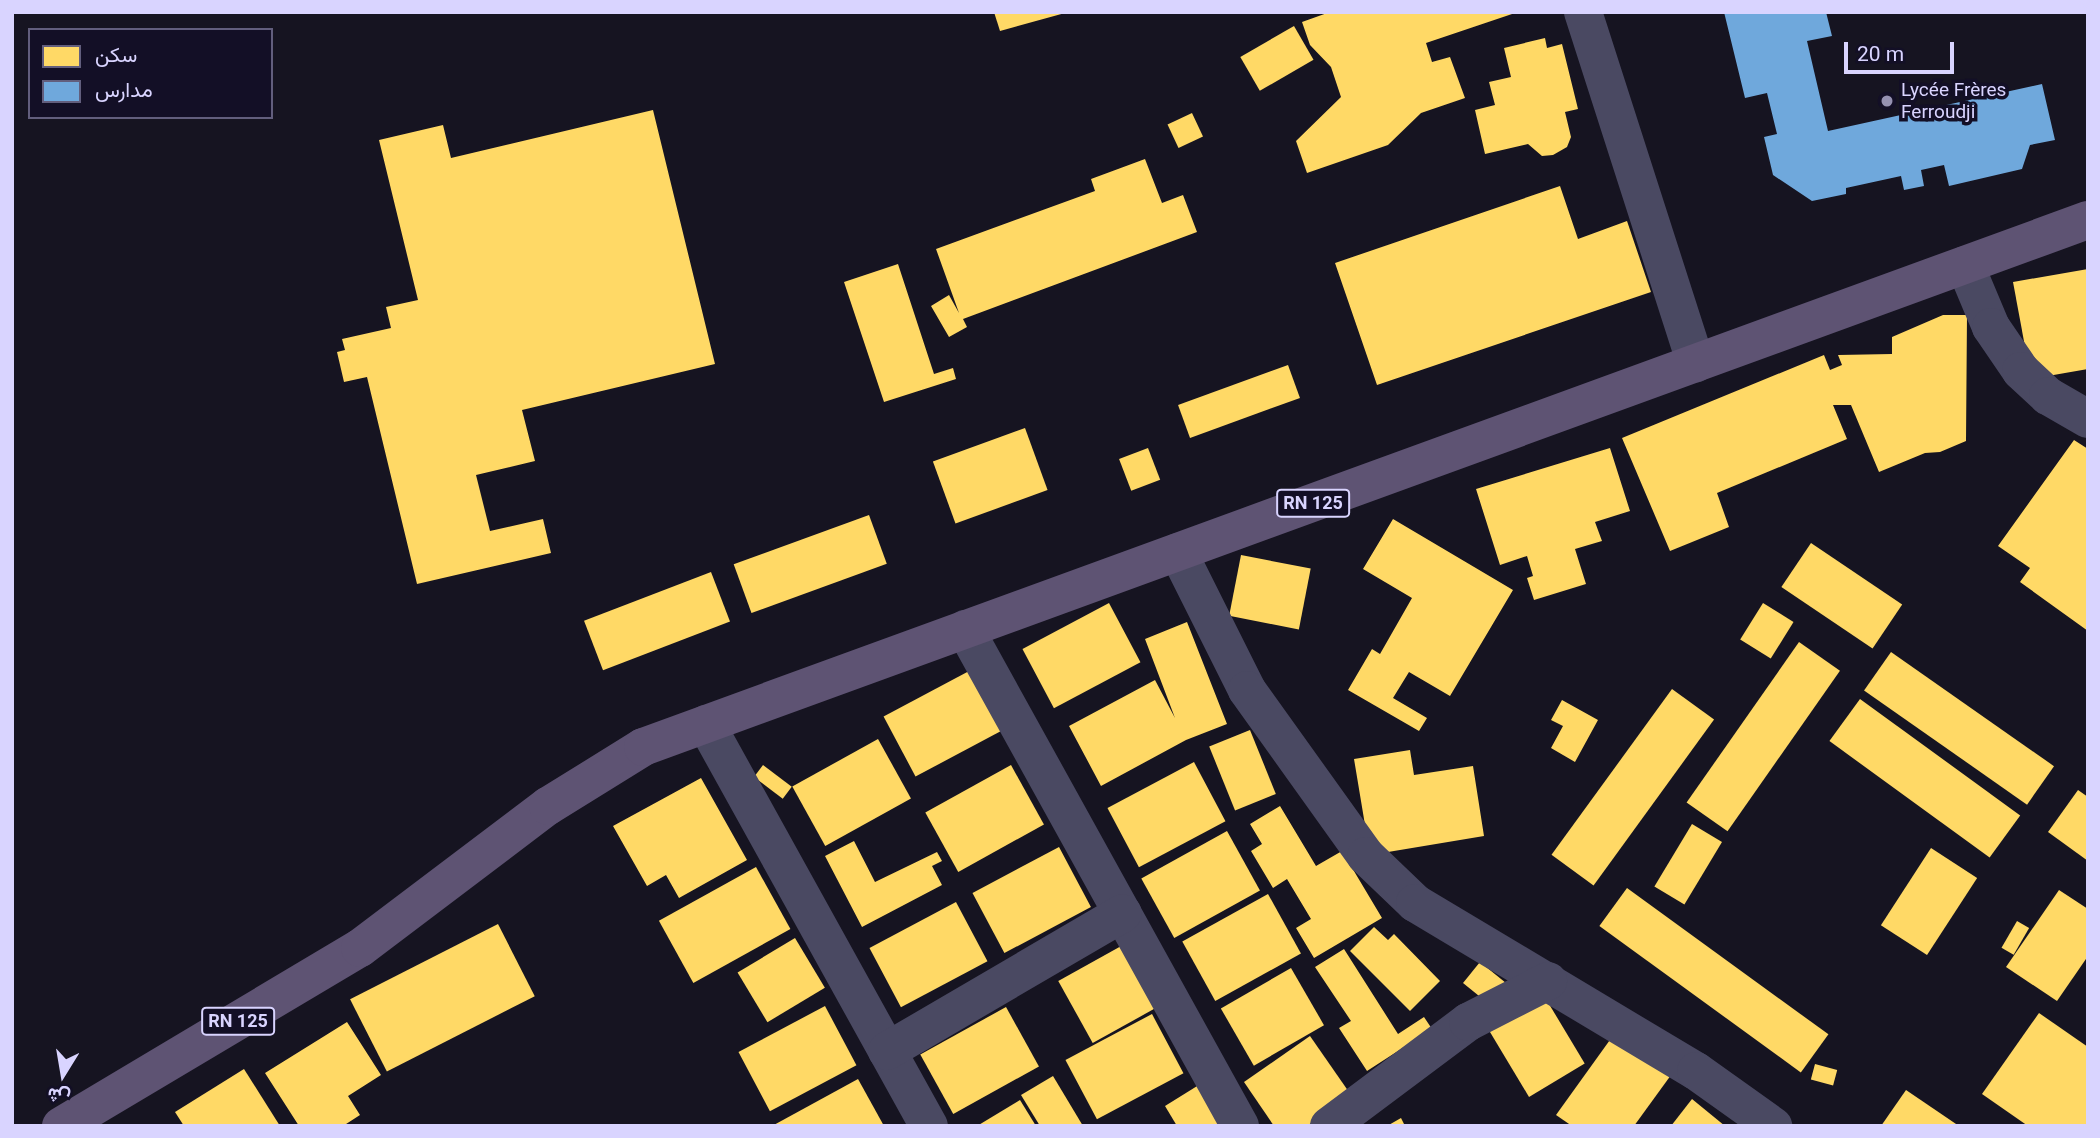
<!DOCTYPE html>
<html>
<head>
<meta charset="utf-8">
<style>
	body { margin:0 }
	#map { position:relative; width:2100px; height:1138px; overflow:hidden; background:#161421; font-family:Roboto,Vazirmatn,sans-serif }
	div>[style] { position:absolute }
	.homes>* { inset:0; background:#ffd966; transform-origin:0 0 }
	.schools>* { inset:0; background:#6fa8dc }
	.street>* { height:38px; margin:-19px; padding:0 19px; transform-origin:19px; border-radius:19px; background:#4a4962 }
	.primary>* { height:38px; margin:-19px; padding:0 19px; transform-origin:19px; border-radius:19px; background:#5e5373 }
	.dots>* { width:19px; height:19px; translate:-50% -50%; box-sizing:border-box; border:4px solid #130f26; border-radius:50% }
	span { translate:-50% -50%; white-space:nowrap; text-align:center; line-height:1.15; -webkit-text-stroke:7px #130f26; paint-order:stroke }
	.shield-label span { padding:2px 5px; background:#130f26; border:2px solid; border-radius:5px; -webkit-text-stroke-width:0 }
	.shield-label { font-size:18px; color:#d9d4ff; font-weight:700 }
	.poi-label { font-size:19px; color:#d9d4ff }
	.left { translate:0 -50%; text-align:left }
	.frame { position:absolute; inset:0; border:14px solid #d9d4ff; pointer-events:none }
	.legend { position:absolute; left:28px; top:28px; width:245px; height:91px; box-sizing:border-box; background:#130f26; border:2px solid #625e7d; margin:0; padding:9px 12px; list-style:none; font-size:21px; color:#d9d4ff }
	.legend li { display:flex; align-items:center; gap:14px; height:35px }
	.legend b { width:35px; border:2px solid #625e7d }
	.north { position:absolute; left:28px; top:1040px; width:70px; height:70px; -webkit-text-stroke:5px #130f26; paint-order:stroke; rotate:191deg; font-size:19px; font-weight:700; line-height:28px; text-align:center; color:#d9d4ff }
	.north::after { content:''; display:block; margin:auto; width:24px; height:32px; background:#d9d4ff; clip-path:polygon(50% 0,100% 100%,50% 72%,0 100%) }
	.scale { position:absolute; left:1844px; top:42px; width:110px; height:32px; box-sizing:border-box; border:4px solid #d9d4ff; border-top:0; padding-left:9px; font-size:21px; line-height:24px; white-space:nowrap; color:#d9d4ff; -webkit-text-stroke:5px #130f26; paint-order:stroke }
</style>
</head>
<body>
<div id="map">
	<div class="homes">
		<div style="clip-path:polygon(994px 12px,1065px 12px,1065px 13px,1000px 31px)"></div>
		<div style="clip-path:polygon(1330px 12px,1515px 12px,1515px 13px,1426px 43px,1432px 62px,1450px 57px,1465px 98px,1421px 113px,1388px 145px,1307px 173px,1296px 141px,1341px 97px,1331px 67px,1310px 45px,1302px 22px)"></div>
		<div style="left:1294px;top:26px;width:39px;height:62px;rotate:60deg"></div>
		<div style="clip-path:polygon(1545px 38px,1547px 48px,1562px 44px,1578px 109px,1565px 112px,1571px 137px,1567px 147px,1553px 155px,1542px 156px,1528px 144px,1485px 154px,1475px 110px,1495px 105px,1489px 82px,1511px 77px,1504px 48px)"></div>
		<div style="clip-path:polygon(653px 110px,715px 364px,522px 410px,535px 461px,476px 475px,490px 531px,543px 519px,551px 553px,417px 584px,367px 377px,344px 382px,337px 352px,345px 350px,342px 339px,391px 328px,386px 307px,418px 300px,379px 140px,443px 125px,451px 158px)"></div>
		<div style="left:1192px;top:113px;width:26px;height:27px;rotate:65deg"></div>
		<div style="clip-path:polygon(1145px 159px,1162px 203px,1183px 195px,1197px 232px,963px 319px,967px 327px,949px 337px,931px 306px,949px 295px,959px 313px,936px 249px,1095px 191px,1091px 179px)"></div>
		<div style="clip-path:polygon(1560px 186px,1578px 239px,1627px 221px,1651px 292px,1377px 385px,1335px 263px)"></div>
		<div style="clip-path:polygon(898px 264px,934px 374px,953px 368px,956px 379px,884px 402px,844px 282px)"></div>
		<div style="clip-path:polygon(2088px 269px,2088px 369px,2031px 379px,2013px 282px)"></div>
		<div style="clip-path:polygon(1943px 315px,1967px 315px,1966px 441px,1940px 452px,1925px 453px,1879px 472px,1851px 405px,1833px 405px,1847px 439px,1717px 493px,1729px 527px,1670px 551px,1622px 438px,1824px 355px,1830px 370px,1842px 365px,1838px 355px,1892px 354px,1892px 337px)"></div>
		<div style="left:1288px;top:365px;width:35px;height:117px;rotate:70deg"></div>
		<div style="left:1025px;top:428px;width:66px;height:98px;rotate:70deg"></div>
		<div style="clip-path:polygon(2074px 440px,2088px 449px,2088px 631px,2020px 582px,2030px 568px,1998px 546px)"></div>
		<div style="left:1148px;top:448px;width:34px;height:31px;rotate:69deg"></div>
		<div style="clip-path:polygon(1610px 448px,1630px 511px,1595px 522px,1602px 541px,1575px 549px,1586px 584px,1534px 600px,1527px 578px,1533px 576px,1527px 556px,1500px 565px,1476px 489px)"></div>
		<div style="left:869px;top:515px;width:52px;height:144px;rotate:70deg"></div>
		<div style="clip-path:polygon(1393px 519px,1513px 590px,1450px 696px,1409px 672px,1393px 698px,1427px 718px,1419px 731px,1348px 690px,1372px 649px,1380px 654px,1412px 598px,1363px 569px)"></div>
		<div style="left:1811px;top:543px;width:110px;height:53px;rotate:34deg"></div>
		<div style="left:1241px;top:555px;width:71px;height:62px;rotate:11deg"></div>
		<div style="left:711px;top:572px;width:53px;height:136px;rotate:69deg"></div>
		<div style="left:1109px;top:603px;width:67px;height:98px;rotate:62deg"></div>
		<div style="left:1763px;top:603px;width:36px;height:43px;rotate:32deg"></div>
		<div style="clip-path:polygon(1187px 622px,1227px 724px,1186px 740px,1101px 786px,1069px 726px,1155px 680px,1175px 718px,1145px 639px)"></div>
		<div style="left:1799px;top:642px;width:50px;height:196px;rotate:35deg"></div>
		<div style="left:1891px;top:652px;width:199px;height:47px;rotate:35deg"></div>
		<div style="left:971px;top:670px;width:68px;height:99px;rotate:62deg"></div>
		<div style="left:1672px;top:689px;width:52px;height:205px;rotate:36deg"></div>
		<div style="left:1860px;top:699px;width:198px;height:52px;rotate:36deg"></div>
		<div style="clip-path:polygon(1562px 700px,1598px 720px,1575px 762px,1551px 748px,1563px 726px,1551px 720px)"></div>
		<div style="left:1250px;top:730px;width:69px;height:44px;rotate:68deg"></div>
		<div style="left:878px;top:739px;width:68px;height:98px;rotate:61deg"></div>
		<div style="clip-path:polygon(1410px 750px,1414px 775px,1473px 766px,1484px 836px,1370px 855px,1354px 759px)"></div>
		<div style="left:1194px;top:762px;width:67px;height:98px;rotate:62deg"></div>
		<div style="left:763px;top:765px;width:36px;height:15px;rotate:37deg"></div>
		<div style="left:1011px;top:765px;width:68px;height:98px;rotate:61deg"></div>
		<div style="clip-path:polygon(701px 778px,747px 860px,679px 898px,666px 875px,647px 886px,613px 826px)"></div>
		<div style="clip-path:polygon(2078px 790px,2088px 797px,2088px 861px,2048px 832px)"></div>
		<div style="clip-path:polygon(1280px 806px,1316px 866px,1342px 851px,1382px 918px,1314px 958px,1296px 928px,1311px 919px,1287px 879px,1273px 888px,1251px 851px,1262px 844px,1250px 824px)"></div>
		<div style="left:1692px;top:824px;width:35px;height:73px;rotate:31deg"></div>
		<div style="left:1227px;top:831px;width:68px;height:98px;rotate:61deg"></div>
		<div style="clip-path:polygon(854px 841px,875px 882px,937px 852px,942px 861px,932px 866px,942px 885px,862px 927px,825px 856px)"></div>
		<div style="left:1059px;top:847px;width:68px;height:98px;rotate:62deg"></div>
		<div style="left:1931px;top:848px;width:55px;height:92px;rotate:33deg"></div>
		<div style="left:756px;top:867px;width:71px;height:111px;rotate:61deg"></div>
		<div style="left:1627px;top:888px;width:249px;height:47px;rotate:36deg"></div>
		<div style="clip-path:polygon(2059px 890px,2088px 909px,2088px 956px,2057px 1001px,2006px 967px)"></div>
		<div style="left:1268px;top:894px;width:68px;height:98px;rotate:61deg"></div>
		<div style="left:956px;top:902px;width:67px;height:98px;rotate:62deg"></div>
		<div style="left:2017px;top:921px;width:14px;height:31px;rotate:30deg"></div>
		<div style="left:498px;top:924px;width:81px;height:166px;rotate:63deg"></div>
		<div style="clip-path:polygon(1374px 927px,1388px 940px,1394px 934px,1440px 981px,1410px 1011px,1350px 951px)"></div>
		<div style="left:795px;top:938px;width:58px;height:67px;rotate:59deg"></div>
		<div style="left:1123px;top:945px;width:71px;height:74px;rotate:61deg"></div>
		<div style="clip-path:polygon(1344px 949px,1398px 1034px,1424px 1017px,1432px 1029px,1367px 1071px,1339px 1028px,1351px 1021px,1315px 967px)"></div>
		<div style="left:1480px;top:962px;width:33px;height:27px;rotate:39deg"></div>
		<div style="left:1291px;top:968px;width:66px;height:81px;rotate:60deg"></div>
		<div style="left:1543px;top:994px;width:81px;height:65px;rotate:59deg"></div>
		<div style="left:825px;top:1006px;width:67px;height:98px;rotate:62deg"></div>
		<div style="left:1006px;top:1007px;width:68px;height:98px;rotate:61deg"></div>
		<div style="clip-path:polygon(1630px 1012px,1687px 1053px,1634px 1126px,1572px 1126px,1556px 1115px)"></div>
		<div style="clip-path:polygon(2039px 1013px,2088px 1047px,2088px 1126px,2028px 1126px,1982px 1094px)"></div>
		<div style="left:1152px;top:1014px;width:67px;height:98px;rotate:62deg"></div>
		<div style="clip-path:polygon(347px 1022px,381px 1075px,348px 1096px,360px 1115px,343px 1126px,299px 1126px,265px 1073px)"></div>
		<div style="clip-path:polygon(1310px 1036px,1351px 1095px,1307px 1126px,1274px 1126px,1244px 1082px)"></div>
		<div style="left:1815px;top:1064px;width:23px;height:16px;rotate:15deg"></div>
		<div style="clip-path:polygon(244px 1069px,280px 1126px,184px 1126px,175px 1112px)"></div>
		<div style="clip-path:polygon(1053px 1076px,1083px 1126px,1040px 1126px,1021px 1095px)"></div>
		<div style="clip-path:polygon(858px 1079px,884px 1126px,772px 1126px)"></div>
		<div style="clip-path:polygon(1202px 1083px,1228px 1126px,1177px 1126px,1165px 1106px)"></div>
		<div style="clip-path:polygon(1906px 1090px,1959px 1126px,1881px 1126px)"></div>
		<div style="clip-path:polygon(1692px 1099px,1725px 1126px,1671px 1126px)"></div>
		<div style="clip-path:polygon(1020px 1100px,1036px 1126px,977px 1126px)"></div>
		<div style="clip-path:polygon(1401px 1118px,1405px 1126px,1387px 1126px)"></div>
	</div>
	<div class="schools">
		<div style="clip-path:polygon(1724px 12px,1826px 12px,1832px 36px,1807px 41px,1828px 131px,2042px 84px,2055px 140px,2030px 145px,2022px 169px,1949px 186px,1944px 165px,1921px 170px,1924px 186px,1904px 190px,1901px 176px,1846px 188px,1846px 194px,1812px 201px,1773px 175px,1764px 137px,1777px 134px,1767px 93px,1745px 98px)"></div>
	</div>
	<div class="street">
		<div style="left:1583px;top:12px;width:369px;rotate:72.2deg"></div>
		<div style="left:1965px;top:265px;width:67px;rotate:67.2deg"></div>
		<div style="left:1991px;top:327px;width:53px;rotate:55.7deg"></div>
		<div style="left:2021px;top:371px;width:37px;rotate:43deg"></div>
		<div style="left:2048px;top:396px;width:46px;rotate:29.9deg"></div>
		<div style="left:1178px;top:552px;width:154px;rotate:63.4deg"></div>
		<div style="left:1247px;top:690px;width:204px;rotate:54.4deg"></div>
		<div style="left:1366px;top:856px;width:68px;rotate:43.8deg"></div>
		<div style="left:1415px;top:903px;width:327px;rotate:30.9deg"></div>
		<div style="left:1696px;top:1071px;width:95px;rotate:35.5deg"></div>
		<div style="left:965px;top:629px;width:568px;rotate:61.04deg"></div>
		<div style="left:706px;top:724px;width:460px;rotate:61deg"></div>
		<div style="left:887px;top:1051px;width:273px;rotate:-30.3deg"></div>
		<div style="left:1329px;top:1126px;width:174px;rotate:-36.8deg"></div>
		<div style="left:1468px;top:1022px;width:90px;rotate:-27.1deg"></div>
	</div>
	<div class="primary">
		<div style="left:61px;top:1126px;width:348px;rotate:-30.8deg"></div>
		<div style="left:360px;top:948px;width:236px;rotate:-37.1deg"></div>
		<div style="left:548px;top:806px;width:112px;rotate:-31.8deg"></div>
		<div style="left:643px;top:747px;width:1538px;rotate:-20.04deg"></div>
	</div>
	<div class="dots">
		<div style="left:1887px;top:101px;background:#9591b1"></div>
	</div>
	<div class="shield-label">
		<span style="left:1313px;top:503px">RN 125</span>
		<span style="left:238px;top:1021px">RN 125</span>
	</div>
	<div class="poi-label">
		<span class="left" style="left:1901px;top:101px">Lycée Frères<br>Ferroudji</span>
	</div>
	<div class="frame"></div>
	<ul class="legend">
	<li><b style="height:19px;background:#ffd966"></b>سكن</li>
	<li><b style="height:19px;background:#6fa8dc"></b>مدارس</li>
	</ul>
	<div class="north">ش</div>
	<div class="scale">20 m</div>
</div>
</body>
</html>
